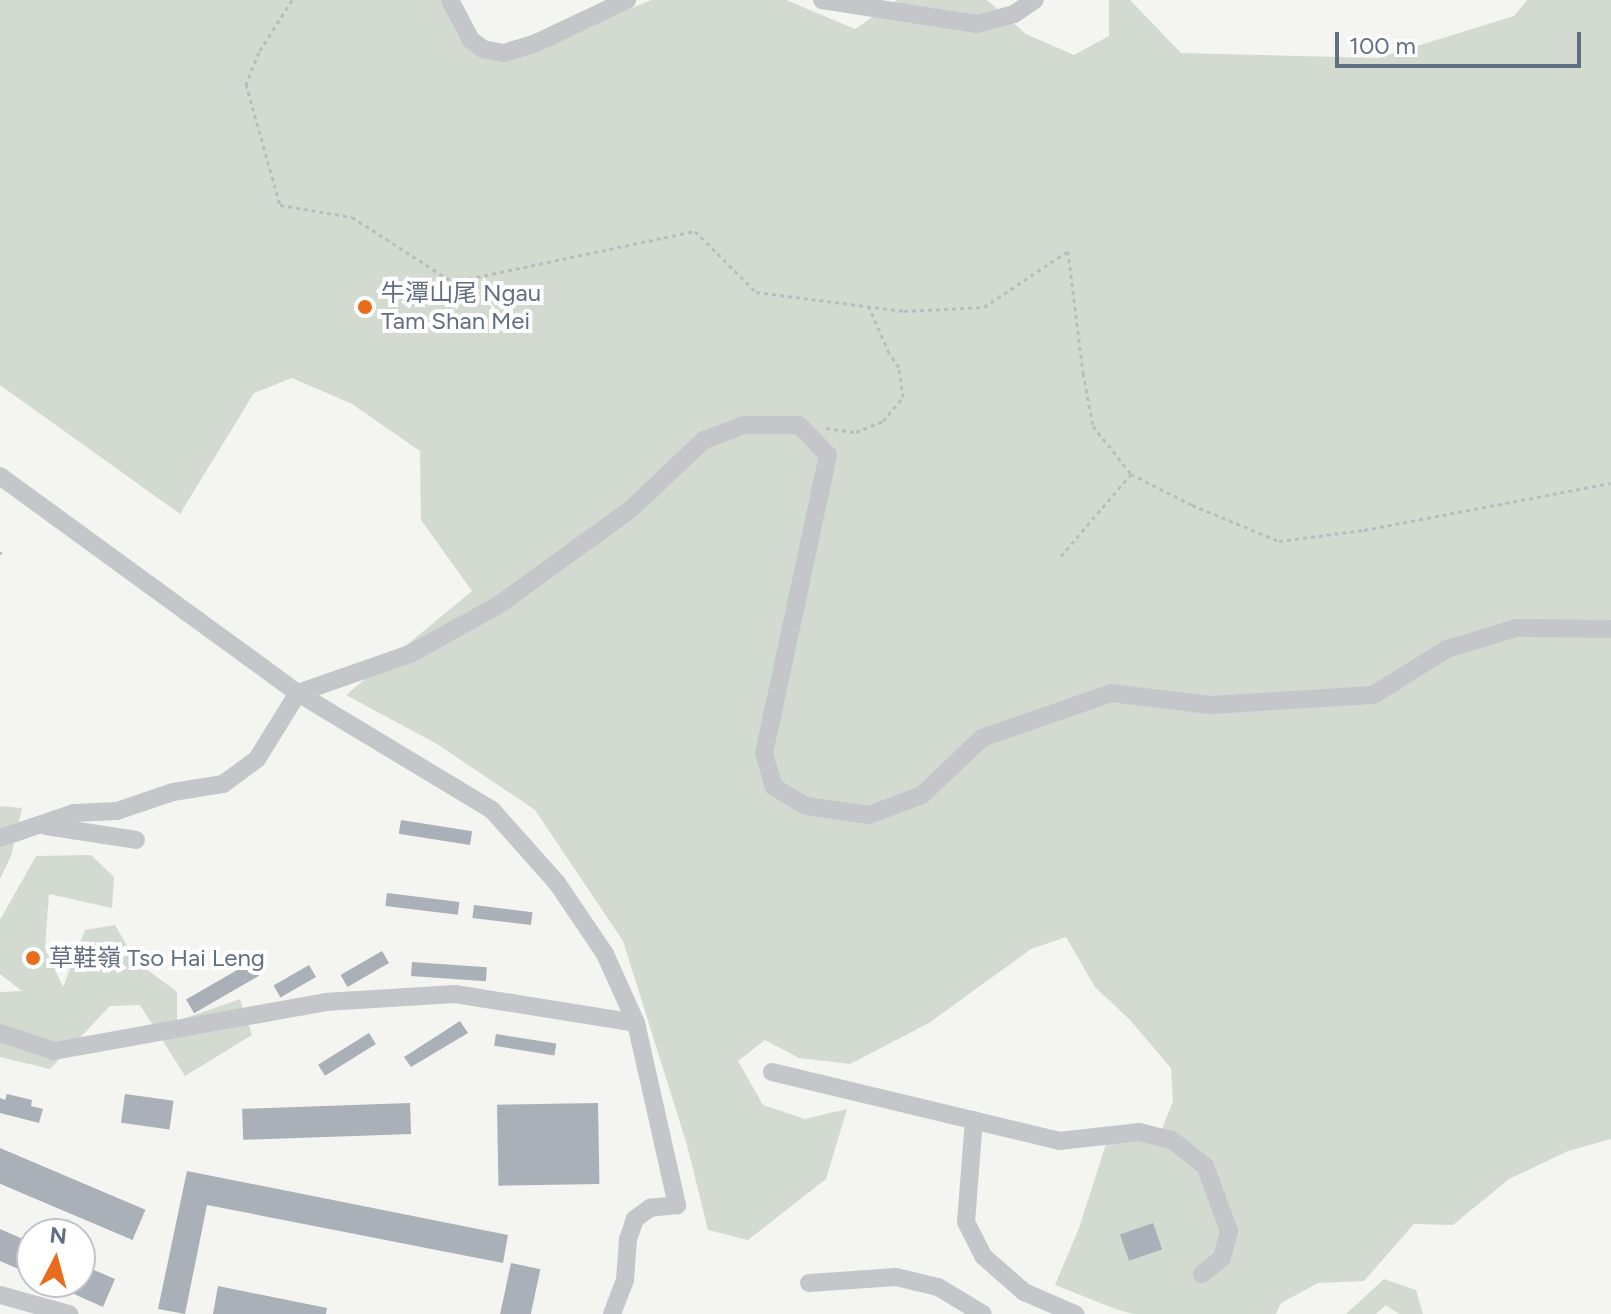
<!DOCTYPE html>
<html>
<head>
<meta charset="utf-8">
<style>
	body { margin:0 }
	#map { position:relative; width:1611px; height:1314px; overflow:hidden; background:#f4f4f0; font-family:Figtree,"Noto Sans TC",sans-serif }
	div>[style] { position:absolute }
	.green>* { inset:0; background:#d3dbd1 }
	.building>* { inset:0; background:#a9b0b7; transform-origin:0 0 }
	.path>* { height:3px; margin-top:-1.5px; transform-origin:0; background:repeating-linear-gradient(90deg,#bbbcbf 0 4px,transparent 0 8px) }
	.minor>* { height:18px; margin:-9px; padding:0 9px; transform-origin:9px; border-radius:9px; background:#c4c6ca }
	.dots>* { width:22px; height:22px; translate:-50% -50%; box-sizing:border-box; border:4px solid #fff; border-radius:50% }
	span { translate:-50% -50%; white-space:nowrap; text-align:center; line-height:1.15; -webkit-text-stroke:8px #fff; paint-order:stroke }
	.poi-label { font-size:24px; color:#626f82 }
	.left { translate:0 -50%; text-align:left }
	.north { position:absolute; left:16px; top:1218px; width:80px; height:80px; box-sizing:border-box; background:#fff; border:2px solid #c0c5cd; border-radius:50%; rotate:6deg; font-size:22px; font-weight:700; line-height:32px; text-align:center; color:#626f82 }
	.north::after { content:''; display:block; margin:auto; width:28px; height:36px; background:#e96c1b; clip-path:polygon(50% 0,100% 100%,50% 72%,0 100%) }
	.scale { position:absolute; left:1335px; top:32px; width:246px; height:36px; box-sizing:border-box; border:4px solid #626f82; border-top:0; padding-left:10px; font-size:24px; line-height:28px; white-space:nowrap; color:#626f82; -webkit-text-stroke:6px #fff; paint-order:stroke }
</style>
</head>
<body>
<div id="map">
	<div class="green">
		<div style="clip-path:polygon(0 0,442px 0,459px 37px,515px 56px,651px 0,786px 0,855px 29px,897px 0,987px 0,1026px 34px,1074px 55px,1109px 36px,1109px 0,1130px 0,1181px 53px,1378px 58px,1514px 16px,1527px 0,1611px 0,1611px 1139px,1568px 1151px,1509px 1179px,1453px 1225px,1414px 1224px,1364px 1281px,1318px 1283px,1281px 1303px,1276px 1314px,1134px 1314px,1118px 1310px,1055px 1285px,1079px 1228px,1106px 1144px,1162px 1129px,1173px 1101px,1171px 1068px,1130px 1020px,1095px 987px,1066px 937px,1031px 949px,929px 1023px,850px 1064px,799px 1058px,765px 1040px,738px 1061px,763px 1105px,805px 1119px,847px 1109px,826px 1179px,748px 1240px,708px 1230px,687px 1145px,623px 941px,535px 810px,437px 744px,346px 695px,472px 591px,421px 520px,420px 451px,352px 404px,292px 378px,254px 393px,180px 514px,0 385px)"></div>
		<div style="clip-path:polygon(0 806px,22px 808px,11px 856px,0 879px)"></div>
		<div style="clip-path:polygon(91px 855px,114px 877px,112px 908px,49px 894px,45px 948px,63px 987px,85px 930px,115px 925px,136px 961px,177px 992px,177px 1021px,240px 999px,252px 1035px,185px 1076px,140px 1005px,110px 1006px,50px 1069px,0 1057px,0 992px,22px 991px,0 974px,0 920px,36px 856px)"></div>
		<div style="clip-path:polygon(1384px 1279px,1416px 1290px,1423px 1314px,1399px 1314px,1386px 1305px,1376px 1314px,1346px 1314px)"></div>
	</div>
	<div class="building">
		<div style="left:401px;top:820px;width:72px;height:14px;rotate:9deg"></div>
		<div style="left:387px;top:893px;width:73px;height:13px;rotate:7deg"></div>
		<div style="left:474px;top:905px;width:59px;height:13px;rotate:7deg"></div>
		<div style="left:382px;top:951px;width:14px;height:48px;rotate:60deg"></div>
		<div style="left:251px;top:962px;width:16px;height:75px;rotate:60deg"></div>
		<div style="left:412px;top:962px;width:75px;height:14px;rotate:4deg"></div>
		<div style="left:309px;top:965px;width:14px;height:41px;rotate:60deg"></div>
		<div style="clip-path:polygon(460px 1021px,468px 1033px,411px 1067px,404px 1057px)"></div>
		<div style="left:369px;top:1033px;width:13px;height:60px;rotate:58deg"></div>
		<div style="left:496px;top:1034px;width:61px;height:12px;rotate:9deg"></div>
		<div style="clip-path:polygon(7px 1094px,32px 1100px,31px 1106px,43px 1109px,39px 1123px,0 1113px,0 1098px,5px 1100px)"></div>
		<div style="left:125px;top:1094px;width:49px;height:29px;rotate:8deg"></div>
		<div style="left:410px;top:1103px;width:31px;height:168px;rotate:88deg"></div>
		<div style="left:598px;top:1103px;width:81px;height:101px;rotate:89deg"></div>
		<div style="left:0;top:1148px;width:158px;height:33px;rotate:23deg"></div>
		<div style="clip-path:polygon(187px 1171px,508px 1235px,503px 1263px,207px 1205px,185px 1314px,158px 1309px)"></div>
		<div style="left:1153px;top:1223px;width:28px;height:35px;rotate:71deg"></div>
		<div style="clip-path:polygon(0 1229px,32px 1243px,32px 1275px,0 1261px)"></div>
		<div style="left:511px;top:1263px;width:30px;height:52px;rotate:12deg"></div>
		<div style="clip-path:polygon(80px 1264px,115px 1279px,103px 1307px,47px 1282px,80px 1282px)"></div>
		<div style="clip-path:polygon(218px 1286px,327px 1308px,326px 1314px,213px 1314px)"></div>
	</div>
	<div class="path">
		<div style="left:292px;top:0;width:62px;rotate:122.4deg"></div>
		<div style="left:259px;top:52px;width:35px;rotate:112deg"></div>
		<div style="left:246px;top:84px;width:126px;rotate:74.3deg"></div>
		<div style="left:280px;top:205px;width:73px;rotate:9.5deg"></div>
		<div style="left:352px;top:217px;width:120px;rotate:32.8deg"></div>
		<div style="left:453px;top:282px;width:247px;rotate:-11.9deg"></div>
		<div style="left:695px;top:231px;width:86px;rotate:45deg"></div>
		<div style="left:756px;top:292px;width:149px;rotate:7.3deg"></div>
		<div style="left:904px;top:311px;width:80px;rotate:-2.9deg"></div>
		<div style="left:984px;top:307px;width:101px;rotate:-33.7deg"></div>
		<div style="left:1068px;top:251px;width:123px;rotate:83deg"></div>
		<div style="left:1083px;top:373px;width:54px;rotate:79.3deg"></div>
		<div style="left:1093px;top:426px;width:61px;rotate:51.6deg"></div>
		<div style="left:1131px;top:474px;width:68px;rotate:26.9deg"></div>
		<div style="left:1192px;top:505px;width:94px;rotate:22.5deg"></div>
		<div style="left:1279px;top:541px;width:86px;rotate:-7.4deg"></div>
		<div style="left:1364px;top:530px;width:251px;rotate:-10.8deg"></div>
		<div style="left:826px;top:428px;width:30px;rotate:8deg"></div>
		<div style="left:856px;top:432px;width:29px;rotate:-22deg"></div>
		<div style="left:883px;top:421px;width:31px;rotate:-50deg"></div>
		<div style="left:903px;top:397px;width:30px;rotate:-98deg"></div>
		<div style="left:899px;top:367px;width:17px;rotate:-126deg"></div>
		<div style="left:889px;top:353px;width:50px;rotate:-113.5deg"></div>
		<div style="left:0;top:553px;width:2px"></div>
		<div style="left:1061px;top:556px;width:108px;rotate:-49.5deg"></div>
	</div>
	<div class="minor">
		<div style="left:450px;top:0;width:45px;rotate:62.3deg"></div>
		<div style="left:471px;top:40px;width:15px;rotate:37deg"></div>
		<div style="left:483px;top:49px;width:21px;rotate:11deg"></div>
		<div style="left:504px;top:53px;width:31px;rotate:-17deg"></div>
		<div style="left:534px;top:44px;width:103px;rotate:-25.3deg"></div>
		<div style="left:822px;top:0;width:157px;rotate:8.8deg"></div>
		<div style="left:977px;top:24px;width:38px;rotate:-15deg"></div>
		<div style="left:1014px;top:14px;width:25px;rotate:-34deg"></div>
		<div style="left:0;top:476px;width:369px;rotate:36.1deg"></div>
		<div style="left:298px;top:693px;width:227px;rotate:31.1deg"></div>
		<div style="left:492px;top:810px;width:98px;rotate:48.3deg"></div>
		<div style="left:557px;top:883px;width:86px;rotate:55.9deg"></div>
		<div style="left:605px;top:954px;width:76px;rotate:65.8deg"></div>
		<div style="left:636px;top:1023px;width:187px;rotate:77.3deg"></div>
		<div style="left:677px;top:1205px;width:27px;rotate:174deg"></div>
		<div style="left:650px;top:1208px;width:19px;rotate:144deg"></div>
		<div style="left:635px;top:1219px;width:21px;rotate:109deg"></div>
		<div style="left:628px;top:1239px;width:41px;rotate:94.2deg"></div>
		<div style="left:625px;top:1280px;width:36px;rotate:111deg"></div>
		<div style="left:46px;top:826px;width:91px;rotate:8.8deg"></div>
		<div style="left:0;top:838px;width:78px;rotate:-18.7deg"></div>
		<div style="left:74px;top:813px;width:43px;rotate:-2.7deg"></div>
		<div style="left:117px;top:811px;width:59px;rotate:-18.7deg"></div>
		<div style="left:173px;top:792px;width:51px;rotate:-9.1deg"></div>
		<div style="left:223px;top:784px;width:42px;rotate:-36.3deg"></div>
		<div style="left:257px;top:759px;width:78px;rotate:-58.2deg"></div>
		<div style="left:298px;top:693px;width:119px;rotate:-19.2deg"></div>
		<div style="left:410px;top:654px;width:99px;rotate:-28.9deg"></div>
		<div style="left:497px;top:606px;width:165px;rotate:-35.9deg"></div>
		<div style="left:631px;top:509px;width:100px;rotate:-43.4deg"></div>
		<div style="left:704px;top:440px;width:43px;rotate:-20.6deg"></div>
		<div style="left:744px;top:425px;width:55px"></div>
		<div style="left:799px;top:425px;width:42px;rotate:46deg"></div>
		<div style="left:828px;top:455px;width:305px;rotate:102.1deg"></div>
		<div style="left:764px;top:753px;width:35px;rotate:74deg"></div>
		<div style="left:774px;top:787px;width:37px;rotate:31deg"></div>
		<div style="left:806px;top:806px;width:64px;rotate:8.1deg"></div>
		<div style="left:869px;top:815px;width:57px;rotate:-20.7deg"></div>
		<div style="left:922px;top:795px;width:83px;rotate:-43.5deg"></div>
		<div style="left:982px;top:738px;width:137px;rotate:-19.2deg"></div>
		<div style="left:1111px;top:693px;width:100px;rotate:6.9deg"></div>
		<div style="left:1210px;top:705px;width:163px;rotate:-3.5deg"></div>
		<div style="left:1373px;top:695px;width:87px;rotate:-31.9deg"></div>
		<div style="left:1447px;top:649px;width:72px;rotate:-16.9deg"></div>
		<div style="left:1516px;top:628px;width:95px;rotate:0.6deg"></div>
		<div style="left:0;top:1033px;width:57px;rotate:18.4deg"></div>
		<div style="left:54px;top:1051px;width:275px;rotate:-10.2deg"></div>
		<div style="left:325px;top:1002px;width:130px;rotate:-3.5deg"></div>
		<div style="left:455px;top:994px;width:183px;rotate:9.1deg"></div>
		<div style="left:772px;top:1072px;width:295px;rotate:13.5deg"></div>
		<div style="left:1059px;top:1141px;width:81px;rotate:-6.4deg"></div>
		<div style="left:1139px;top:1132px;width:34px;rotate:14deg"></div>
		<div style="left:1172px;top:1140px;width:42px;rotate:38.2deg"></div>
		<div style="left:1205px;top:1166px;width:69px;rotate:69.7deg"></div>
		<div style="left:1229px;top:1231px;width:28px;rotate:105deg"></div>
		<div style="left:1222px;top:1258px;width:26px;rotate:141deg"></div>
		<div style="left:974px;top:1120px;width:102px;rotate:94.5deg"></div>
		<div style="left:966px;top:1222px;width:38px;rotate:63deg"></div>
		<div style="left:983px;top:1256px;width:55px;rotate:41.3deg"></div>
		<div style="left:1024px;top:1292px;width:56px;rotate:23.3deg"></div>
		<div style="left:809px;top:1283px;width:87px;rotate:-3.9deg"></div>
		<div style="left:896px;top:1277px;width:43px;rotate:13.4deg"></div>
		<div style="left:938px;top:1287px;width:52px;rotate:31deg"></div>
		<div style="left:0;top:1295px;width:72px;rotate:15.4deg"></div>
	</div>
	<div class="dots">
		<div style="left:365px;top:307px;background:#e96c1b"></div>
		<div style="left:33px;top:958px;background:#e96c1b"></div>
	</div>
	<div class="poi-label">
		<span class="left" style="left:381px;top:307px">牛潭山尾 Ngau<br>Tam Shan Mei</span>
		<span class="left" style="left:49px;top:958px">草鞋嶺 Tso Hai Leng</span>
	</div>
	<div class="north">N</div>
	<div class="scale">100 m</div>
</div>
</body>
</html>
